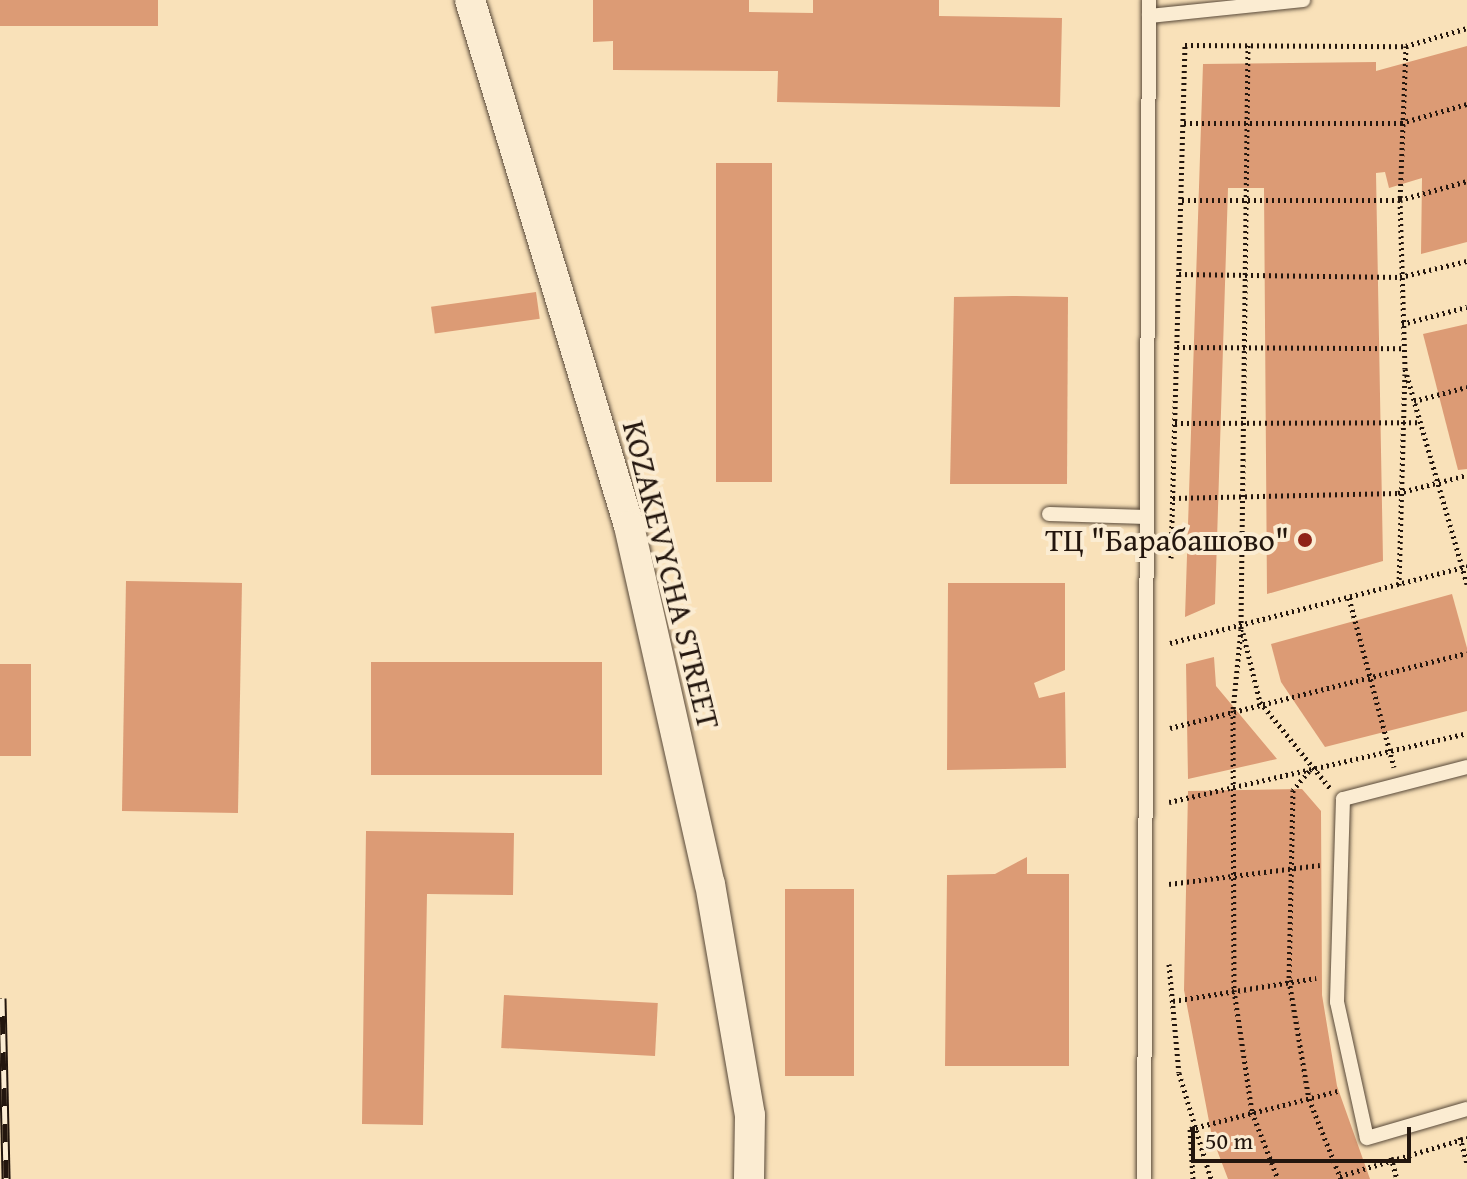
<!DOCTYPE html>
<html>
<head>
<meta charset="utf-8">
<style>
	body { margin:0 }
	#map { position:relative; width:1467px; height:1179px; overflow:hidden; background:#f9e1b9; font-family:"Gentium Book Plus",serif }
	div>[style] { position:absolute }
	.building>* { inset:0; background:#dc9b75; transform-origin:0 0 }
	.path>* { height:5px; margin-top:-2.5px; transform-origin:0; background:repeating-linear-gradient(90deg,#23160e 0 2px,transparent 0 6px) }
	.roads { filter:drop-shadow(0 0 2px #584939) drop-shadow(0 0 2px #584939) }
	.lane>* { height:14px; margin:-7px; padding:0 7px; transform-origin:7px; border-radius:7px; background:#fbecd2 }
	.street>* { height:30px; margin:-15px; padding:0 15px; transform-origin:15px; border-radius:15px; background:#fbecd2 }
	.rail>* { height:9px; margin-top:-4.5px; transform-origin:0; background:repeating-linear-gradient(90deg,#fbecd2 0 18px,#23160e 0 36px); box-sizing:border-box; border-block:2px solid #23160e }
	.dots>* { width:22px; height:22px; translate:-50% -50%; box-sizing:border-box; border:4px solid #fbecd2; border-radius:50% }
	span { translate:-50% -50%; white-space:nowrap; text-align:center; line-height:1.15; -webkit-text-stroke:8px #fbecd2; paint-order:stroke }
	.poi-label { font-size:32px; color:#23160e }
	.right { translate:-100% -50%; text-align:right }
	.street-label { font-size:32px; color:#23160e }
	.scale { position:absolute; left:1191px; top:1127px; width:220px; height:36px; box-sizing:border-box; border:4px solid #23160e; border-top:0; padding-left:10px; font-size:24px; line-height:28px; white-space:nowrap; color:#23160e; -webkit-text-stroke:6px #fbecd2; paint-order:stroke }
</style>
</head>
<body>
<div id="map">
	<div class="building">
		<div style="left:0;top:0;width:158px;height:26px"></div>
		<div style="clip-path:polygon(593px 0,749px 0,749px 12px,813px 13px,813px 0,939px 0,939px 16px,1062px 18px,1060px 107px,777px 102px,778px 71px,613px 70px,613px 41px,593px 42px)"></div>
		<div style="clip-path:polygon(1467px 46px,1467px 242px,1421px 254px,1422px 178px,1389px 188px,1385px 172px,1376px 173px,1383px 561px,1267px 594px,1264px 188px,1228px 188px,1215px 604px,1185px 617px,1203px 64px,1376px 62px,1376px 71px)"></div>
		<div style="left:716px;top:163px;width:56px;height:319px"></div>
		<div style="left:536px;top:292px;width:27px;height:106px;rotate:82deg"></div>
		<div style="clip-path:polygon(1012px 296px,1068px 297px,1067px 484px,950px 484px,954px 297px)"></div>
		<div style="clip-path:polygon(1467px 324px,1467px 469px,1458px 470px,1423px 334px)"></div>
		<div style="left:126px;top:581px;width:116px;height:230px;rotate:1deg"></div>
		<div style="clip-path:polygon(948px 583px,1065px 583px,1065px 670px,1034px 683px,1039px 698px,1065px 692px,1066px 768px,947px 770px)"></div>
		<div style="clip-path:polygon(1452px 594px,1467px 648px,1467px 711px,1325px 747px,1281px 682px,1271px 644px)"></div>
		<div style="clip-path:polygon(1214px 657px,1216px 686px,1277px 759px,1188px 779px,1186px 664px)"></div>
		<div style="left:371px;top:662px;width:231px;height:113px"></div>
		<div style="left:0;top:664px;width:31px;height:92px"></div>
		<div style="clip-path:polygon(1302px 789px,1321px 811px,1322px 995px,1337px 1086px,1370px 1179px,1228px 1179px,1212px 1137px,1184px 990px,1188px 791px)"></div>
		<div style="clip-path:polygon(366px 831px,514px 833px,513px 895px,427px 894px,423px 1125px,362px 1124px)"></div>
		<div style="clip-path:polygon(1027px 857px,1027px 874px,1069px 874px,1069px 1066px,945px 1066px,947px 875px,995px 874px)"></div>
		<div style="left:785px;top:889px;width:69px;height:187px"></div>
		<div style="left:504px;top:995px;width:154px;height:53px;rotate:3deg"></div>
	</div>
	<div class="path">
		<div style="left:1248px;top:45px;width:584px;rotate:90.69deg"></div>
		<div style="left:1241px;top:629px;width:81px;rotate:95.6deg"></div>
		<div style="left:1233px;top:710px;width:280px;rotate:89.8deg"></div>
		<div style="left:1234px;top:990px;width:123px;rotate:81.6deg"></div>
		<div style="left:1252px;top:1112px;width:72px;rotate:68.8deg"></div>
		<div style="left:1406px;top:46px;width:154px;rotate:92.2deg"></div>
		<div style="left:1400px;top:200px;width:169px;rotate:88.3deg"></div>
		<div style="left:1405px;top:369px;width:224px;rotate:73.9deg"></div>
		<div style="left:1184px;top:123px;width:217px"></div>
		<div style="left:1401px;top:123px;width:69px;rotate:-16.1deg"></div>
		<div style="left:1182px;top:200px;width:218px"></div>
		<div style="left:1400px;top:200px;width:70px;rotate:-15.8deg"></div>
		<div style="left:1179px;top:274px;width:221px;rotate:0.8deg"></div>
		<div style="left:1400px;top:277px;width:69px;rotate:-13.4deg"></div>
		<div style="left:1402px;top:324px;width:67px;rotate:-14.7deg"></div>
		<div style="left:1177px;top:347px;width:227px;rotate:0.3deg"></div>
		<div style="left:1414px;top:401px;width:55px;rotate:-14.8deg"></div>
		<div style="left:1175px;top:423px;width:246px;rotate:-0.2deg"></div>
		<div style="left:1173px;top:498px;width:225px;rotate:-1.3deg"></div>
		<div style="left:1398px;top:493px;width:71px;rotate:-14.6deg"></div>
		<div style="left:1171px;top:558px;width:513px;rotate:-88.44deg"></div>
		<div style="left:1185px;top:45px;width:221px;rotate:0.3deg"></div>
		<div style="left:1406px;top:46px;width:64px;rotate:-16.4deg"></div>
		<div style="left:1399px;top:585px;width:211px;rotate:-88.4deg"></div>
		<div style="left:1349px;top:598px;width:175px;rotate:75.1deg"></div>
		<div style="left:1243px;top:633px;width:71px;rotate:76.2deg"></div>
		<div style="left:1260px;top:702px;width:111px;rotate:50.9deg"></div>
		<div style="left:1170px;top:643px;width:307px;rotate:-14.5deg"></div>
		<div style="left:1170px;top:728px;width:306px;rotate:-14.2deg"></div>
		<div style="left:1309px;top:771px;width:25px;rotate:130deg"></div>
		<div style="left:1293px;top:790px;width:190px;rotate:91.2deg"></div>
		<div style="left:1289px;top:980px;width:121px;rotate:80.5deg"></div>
		<div style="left:1309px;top:1099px;width:86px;rotate:68.2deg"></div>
		<div style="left:1169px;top:802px;width:306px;rotate:-13deg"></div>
		<div style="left:1169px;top:884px;width:152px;rotate:-7.2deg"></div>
		<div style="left:1169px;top:964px;width:109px;rotate:84.8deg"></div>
		<div style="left:1179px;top:1073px;width:111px;rotate:73.2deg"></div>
		<div style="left:1173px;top:1001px;width:145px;rotate:-9.1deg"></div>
		<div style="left:1460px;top:1137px;width:27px;rotate:75deg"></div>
		<div style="left:1391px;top:1157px;width:23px;rotate:75deg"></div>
		<div style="left:1340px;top:1176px;width:133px;rotate:-16.7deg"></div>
		<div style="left:1193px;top:1179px;width:50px;rotate:-93.4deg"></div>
		<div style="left:1190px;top:1129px;width:153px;rotate:-14.4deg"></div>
	</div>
	<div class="roads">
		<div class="lane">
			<div style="left:1149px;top:16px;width:155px;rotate:-5.9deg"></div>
			<div style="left:1049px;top:514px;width:98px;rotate:1.8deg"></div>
			<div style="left:1467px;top:767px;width:128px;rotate:165.5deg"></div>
			<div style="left:1343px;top:799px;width:203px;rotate:91.7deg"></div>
			<div style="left:1337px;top:1002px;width:139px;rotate:77.6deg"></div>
			<div style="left:1367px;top:1138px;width:104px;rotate:-16.2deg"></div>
			<div style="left:1144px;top:1179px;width:1179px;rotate:-89.76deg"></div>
		</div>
		<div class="street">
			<div style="left:470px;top:0;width:550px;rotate:73.18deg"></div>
			<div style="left:629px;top:526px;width:367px;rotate:77.3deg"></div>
			<div style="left:710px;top:884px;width:234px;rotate:80.2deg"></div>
			<div style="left:750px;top:1115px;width:64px;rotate:90.9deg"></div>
		</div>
	</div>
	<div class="rail">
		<div style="left:2px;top:998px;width:181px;rotate:88.7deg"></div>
	</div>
	<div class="dots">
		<div style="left:1305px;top:540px;background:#8f2418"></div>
	</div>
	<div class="poi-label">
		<span class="right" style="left:1289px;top:540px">ТЦ "Барабашово"</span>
	</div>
	<div class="street-label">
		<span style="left:671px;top:575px;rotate:76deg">KOZAKEVYCHA STREET</span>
	</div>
	<div class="scale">50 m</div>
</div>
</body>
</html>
